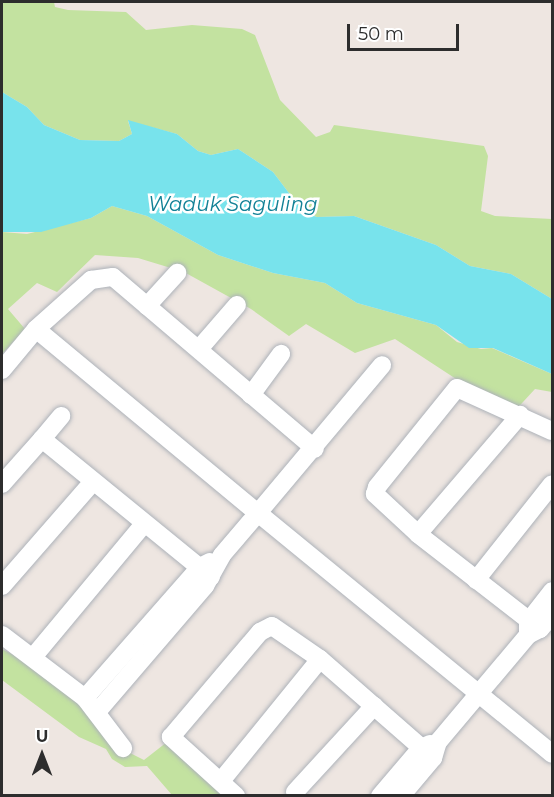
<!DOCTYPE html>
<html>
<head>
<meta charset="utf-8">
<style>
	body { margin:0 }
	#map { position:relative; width:554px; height:797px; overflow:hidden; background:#eee6e1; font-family:Montserrat,sans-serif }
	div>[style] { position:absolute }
	.green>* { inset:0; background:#c3e2a0 }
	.water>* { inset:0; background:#78e3ec }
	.roads { filter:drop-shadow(0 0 2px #adb2b9) drop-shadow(0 0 2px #adb2b9) }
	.minor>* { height:18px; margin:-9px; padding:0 9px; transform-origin:9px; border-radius:9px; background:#fff }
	span { translate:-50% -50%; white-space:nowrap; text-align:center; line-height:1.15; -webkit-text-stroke:5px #fff; paint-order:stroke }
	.water-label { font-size:20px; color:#128196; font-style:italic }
	.frame { position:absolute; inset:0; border:3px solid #2d2d2d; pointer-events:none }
	.north { position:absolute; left:12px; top:725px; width:60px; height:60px; -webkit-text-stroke:4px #fff; paint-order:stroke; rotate:0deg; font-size:16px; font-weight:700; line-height:24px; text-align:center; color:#2d2d2d }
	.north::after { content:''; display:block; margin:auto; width:21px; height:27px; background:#2d2d2d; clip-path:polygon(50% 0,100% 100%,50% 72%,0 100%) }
	.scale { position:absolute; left:347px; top:24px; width:112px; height:27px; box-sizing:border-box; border:3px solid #2d2d2d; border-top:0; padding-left:8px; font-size:18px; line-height:21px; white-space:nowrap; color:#2d2d2d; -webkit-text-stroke:4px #fff; paint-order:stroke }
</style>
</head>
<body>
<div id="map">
	<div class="green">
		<div style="clip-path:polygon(2px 2px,54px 2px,55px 7px,68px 10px,126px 12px,146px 30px,192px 25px,242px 29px,255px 35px,280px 100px,316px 137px,330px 132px,334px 125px,484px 146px,488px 156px,481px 211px,495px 216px,552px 219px,552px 299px,511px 274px,470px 266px,436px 245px,354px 216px,317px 217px,304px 213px,273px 172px,238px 149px,211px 155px,198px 151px,177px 134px,128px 121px,132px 134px,119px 141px,80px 140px,44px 125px,27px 107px,2px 92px)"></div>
		<div style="clip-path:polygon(112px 206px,147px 216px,218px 255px,273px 273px,325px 283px,357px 303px,436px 325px,457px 342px,481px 349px,492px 348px,552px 374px,552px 392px,535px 389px,511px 415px,395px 339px,355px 353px,306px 324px,289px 336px,251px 309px,184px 272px,138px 258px,95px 255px,57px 292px,37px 283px,8px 309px,25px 329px,2px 354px,2px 232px,27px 234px,91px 218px)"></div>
		<div style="clip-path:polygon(2px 649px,78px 688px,114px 740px,132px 754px,144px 760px,167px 742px,230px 795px,172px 795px,147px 766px,125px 767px,112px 759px,106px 749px,79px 737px,2px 680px)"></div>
	</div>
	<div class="water">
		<div style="clip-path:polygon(2px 92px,27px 107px,44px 125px,80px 140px,119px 141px,132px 134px,128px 120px,177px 134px,198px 151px,211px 155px,238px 149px,273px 172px,304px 213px,317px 217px,354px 216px,436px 245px,470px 266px,511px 274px,552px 299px,552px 374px,493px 348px,469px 348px,436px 325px,357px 303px,325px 283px,273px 273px,218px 255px,147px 216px,112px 206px,91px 218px,41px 232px,2px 232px)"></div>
	</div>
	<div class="roads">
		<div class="minor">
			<div style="left:147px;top:306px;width:45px;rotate:-47.7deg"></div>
			<div style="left:36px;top:329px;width:74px;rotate:-41.7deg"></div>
			<div style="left:91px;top:280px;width:22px;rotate:-8deg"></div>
			<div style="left:113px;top:277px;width:265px;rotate:40.4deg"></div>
			<div style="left:199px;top:349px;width:58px;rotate:-49.2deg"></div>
			<div style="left:2px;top:370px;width:53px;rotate:-50.3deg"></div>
			<div style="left:36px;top:329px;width:288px;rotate:39.7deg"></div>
			<div style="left:258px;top:513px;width:193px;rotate:-50deg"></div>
			<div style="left:251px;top:395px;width:51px;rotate:-53.8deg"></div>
			<div style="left:42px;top:439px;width:30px;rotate:-50deg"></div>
			<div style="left:2px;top:484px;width:60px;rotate:-48.4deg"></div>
			<div style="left:42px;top:439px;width:218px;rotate:39.2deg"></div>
			<div style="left:418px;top:534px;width:157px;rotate:-49.4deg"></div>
			<div style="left:476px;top:580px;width:122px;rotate:-51.6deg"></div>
			<div style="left:2px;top:586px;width:137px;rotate:-48.9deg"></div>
			<div style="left:540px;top:629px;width:155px;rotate:-142.1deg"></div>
			<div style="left:418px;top:534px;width:59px;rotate:-137.1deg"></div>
			<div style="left:375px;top:494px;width:7px;rotate:-74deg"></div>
			<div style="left:377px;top:487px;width:127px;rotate:-51.1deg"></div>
			<div style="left:457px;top:388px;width:104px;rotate:24.4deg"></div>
			<div style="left:528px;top:633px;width:11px;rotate:-90deg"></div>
			<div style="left:528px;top:622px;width:39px;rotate:-52deg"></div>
			<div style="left:2px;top:635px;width:104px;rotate:37.2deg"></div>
			<div style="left:85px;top:698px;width:63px;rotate:52.8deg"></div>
			<div style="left:34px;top:656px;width:172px;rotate:-50.2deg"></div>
			<div style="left:85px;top:698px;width:174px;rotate:-48.7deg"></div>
			<div style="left:200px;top:567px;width:11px;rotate:-27deg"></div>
			<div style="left:97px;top:712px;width:166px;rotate:-49.4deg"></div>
			<div style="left:205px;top:586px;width:35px;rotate:-61deg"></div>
			<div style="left:222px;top:555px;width:55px;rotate:-49.4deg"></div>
			<div style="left:258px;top:513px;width:380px;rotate:39.3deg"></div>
			<div style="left:221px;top:781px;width:157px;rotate:-50.9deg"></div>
			<div style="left:295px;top:792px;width:117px;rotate:-47.4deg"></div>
			<div style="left:236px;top:796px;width:88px;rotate:-137.8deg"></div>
			<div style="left:171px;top:737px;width:138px;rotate:-49.7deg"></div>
			<div style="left:260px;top:632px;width:13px;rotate:-27deg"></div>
			<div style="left:272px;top:626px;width:58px;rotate:34.5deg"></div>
			<div style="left:320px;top:659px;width:150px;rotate:41.2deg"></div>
			<div style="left:380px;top:796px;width:63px;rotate:-49.5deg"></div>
			<div style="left:421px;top:748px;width:10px;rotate:-24deg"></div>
			<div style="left:401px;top:796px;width:50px;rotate:-49.9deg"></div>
			<div style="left:433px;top:758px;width:17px;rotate:-73deg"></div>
			<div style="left:438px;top:742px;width:140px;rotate:-49.9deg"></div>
			<div style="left:528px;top:635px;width:13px;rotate:-27deg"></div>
			<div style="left:540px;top:629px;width:18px;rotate:-49deg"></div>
		</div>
	</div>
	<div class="water-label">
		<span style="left:233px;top:204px">Waduk Saguling</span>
	</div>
	<div class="frame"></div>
	<div class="north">U</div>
	<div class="scale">50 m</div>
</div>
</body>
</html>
